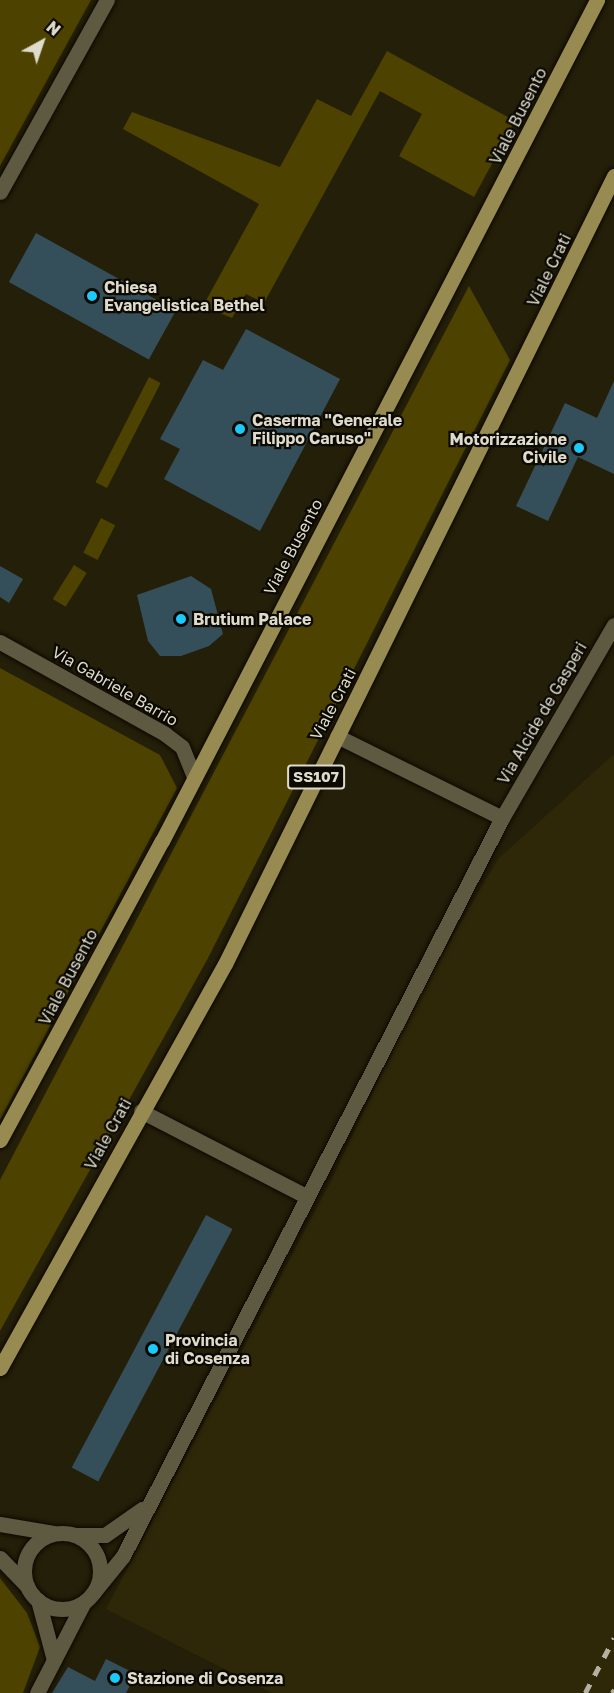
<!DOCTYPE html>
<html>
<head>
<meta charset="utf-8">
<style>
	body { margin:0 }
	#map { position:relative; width:614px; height:1693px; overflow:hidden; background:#241f08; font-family:"Golos Text",sans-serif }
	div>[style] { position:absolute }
	.built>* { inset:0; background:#2e2809 }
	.green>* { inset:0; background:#4e4200; transform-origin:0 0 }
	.building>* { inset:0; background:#344f5a; transform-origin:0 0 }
	.roads { filter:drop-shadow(0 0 2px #0d0800) drop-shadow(0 0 2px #0d0800) }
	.street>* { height:15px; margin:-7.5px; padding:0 7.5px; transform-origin:7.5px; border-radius:7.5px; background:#5e5941 }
	.street>.ring { margin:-7.5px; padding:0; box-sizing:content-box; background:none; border:15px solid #5e5941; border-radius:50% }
	.primary>* { height:15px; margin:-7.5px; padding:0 7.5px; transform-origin:7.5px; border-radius:7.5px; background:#988b51 }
	.rail>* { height:4.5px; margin-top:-2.25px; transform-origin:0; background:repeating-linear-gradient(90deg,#b4b1a1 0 10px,transparent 0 20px) }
	.dots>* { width:16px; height:16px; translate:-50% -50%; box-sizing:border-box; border:3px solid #0b0902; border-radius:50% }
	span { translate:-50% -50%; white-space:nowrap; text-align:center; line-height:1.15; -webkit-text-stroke:4.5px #0b0902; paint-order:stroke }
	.shield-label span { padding:2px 4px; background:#0b0902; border:2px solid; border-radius:4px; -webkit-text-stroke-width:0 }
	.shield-label { font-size:15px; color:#dedbcd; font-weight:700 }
	.street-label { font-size:16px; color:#dedbcd }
	.poi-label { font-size:16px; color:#dedbcd; font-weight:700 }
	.left { translate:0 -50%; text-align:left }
	.right { translate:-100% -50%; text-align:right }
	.north { position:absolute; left:12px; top:12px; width:60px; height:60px; -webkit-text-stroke:4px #0b0902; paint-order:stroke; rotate:40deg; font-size:16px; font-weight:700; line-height:24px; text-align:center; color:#dedbcd }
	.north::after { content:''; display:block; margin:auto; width:21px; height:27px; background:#dedbcd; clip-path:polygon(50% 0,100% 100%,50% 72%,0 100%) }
</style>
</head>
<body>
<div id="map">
	<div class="built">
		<div style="clip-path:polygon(614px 754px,614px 1693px,272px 1693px,106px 1609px,333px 1177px,417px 998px,498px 859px)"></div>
	</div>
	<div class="green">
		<div style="clip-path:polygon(0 0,91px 0,0 166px)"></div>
		<div style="clip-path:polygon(387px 51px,515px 121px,474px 197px,399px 156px,422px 114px,380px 91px,264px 303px,246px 294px,232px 318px,203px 306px,259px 204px,123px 129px,132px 112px,280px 167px,317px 99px,351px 116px)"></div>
		<div style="clip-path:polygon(469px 286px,510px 360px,207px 960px,0 1331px,0 1180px)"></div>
		<div style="left:149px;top:377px;width:13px;height:118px;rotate:27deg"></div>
		<div style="left:101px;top:518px;width:16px;height:39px;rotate:27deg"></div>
		<div style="left:74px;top:565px;width:15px;height:40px;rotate:32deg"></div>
		<div style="clip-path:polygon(0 668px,160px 755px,177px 788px,0 1120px)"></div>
		<div style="clip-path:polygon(0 1578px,27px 1613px,40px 1647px,23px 1693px,0 1693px)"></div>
	</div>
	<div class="building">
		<div style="left:36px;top:233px;width:160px;height:56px;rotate:29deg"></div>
		<div style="clip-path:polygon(246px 329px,340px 379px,260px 531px,164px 479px,180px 449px,160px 439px,203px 360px,223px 370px)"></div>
		<div style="clip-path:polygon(614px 381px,614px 474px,578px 457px,548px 521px,516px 506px,565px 403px,597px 418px)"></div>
		<div style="clip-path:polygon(0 566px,23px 579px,9px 603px,0 597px)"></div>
		<div style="clip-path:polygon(191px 576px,211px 589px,223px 634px,209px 646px,181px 656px,160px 656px,148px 641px,137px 595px)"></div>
		<div style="left:206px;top:1215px;width:30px;height:286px;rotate:28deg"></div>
		<div style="clip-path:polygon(106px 1659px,136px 1674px,126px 1693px,52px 1693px,68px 1667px,95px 1681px)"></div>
	</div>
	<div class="roads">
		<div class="street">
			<div style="left:0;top:192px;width:220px;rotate:-60.9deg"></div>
			<div style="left:0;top:642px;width:189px;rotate:29.1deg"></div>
			<div style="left:165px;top:734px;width:21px;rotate:37deg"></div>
			<div style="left:182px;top:747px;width:32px;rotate:68deg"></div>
			<div style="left:502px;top:818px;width:223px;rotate:-59.9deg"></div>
			<div style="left:141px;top:1111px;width:186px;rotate:27.3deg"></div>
			<div style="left:0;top:1524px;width:54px;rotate:9.6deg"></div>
			<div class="ring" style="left:24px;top:1533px;width:61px;height:61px"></div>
			<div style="left:76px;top:1535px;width:29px"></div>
			<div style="left:105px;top:1535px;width:45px;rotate:-35.1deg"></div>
			<div style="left:0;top:1558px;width:39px;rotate:46deg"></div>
			<div style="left:93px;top:1593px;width:48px;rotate:-51deg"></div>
			<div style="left:123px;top:1556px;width:830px;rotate:-62.82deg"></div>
			<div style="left:502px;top:818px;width:184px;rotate:-153.6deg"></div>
			<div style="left:38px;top:1600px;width:62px;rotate:75.1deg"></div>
			<div style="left:37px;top:1693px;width:102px;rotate:-62.7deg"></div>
		</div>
		<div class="primary">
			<div style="left:0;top:1140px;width:340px;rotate:-61.6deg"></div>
			<div style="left:162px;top:841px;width:947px;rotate:-62.65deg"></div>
			<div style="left:0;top:1368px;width:462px;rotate:-60.9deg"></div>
			<div style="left:225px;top:964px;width:879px;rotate:-63.73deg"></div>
		</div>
	</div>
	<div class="rail">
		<div style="left:585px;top:1693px;width:62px;rotate:-62.2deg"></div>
		<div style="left:612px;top:1693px;width:4px;rotate:-56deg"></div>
	</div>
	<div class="dots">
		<div style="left:92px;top:296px;background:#1bc9fc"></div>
		<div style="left:240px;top:429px;background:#1bc9fc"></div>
		<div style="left:579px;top:448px;background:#1bc9fc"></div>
		<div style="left:181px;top:619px;background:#1bc9fc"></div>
		<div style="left:153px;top:1349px;background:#1bc9fc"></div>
		<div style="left:115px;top:1678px;background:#1bc9fc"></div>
	</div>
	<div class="shield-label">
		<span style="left:316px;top:777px">SS107</span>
	</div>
	<div class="street-label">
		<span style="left:518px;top:116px;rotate:-63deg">Viale Busento</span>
		<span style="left:549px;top:270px;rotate:-64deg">Viale Crati</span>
		<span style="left:293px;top:547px;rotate:-62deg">Viale Busento</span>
		<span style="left:115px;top:686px;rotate:30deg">Via Gabriele Barrio</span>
		<span style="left:333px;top:704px;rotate:-62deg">Viale Crati</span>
		<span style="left:542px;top:713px;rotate:-60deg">Via Alcide de Gasperi</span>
		<span style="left:68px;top:977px;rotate:-62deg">Viale Busento</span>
		<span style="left:108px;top:1134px;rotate:-61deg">Viale Crati</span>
	</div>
	<div class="poi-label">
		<span class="left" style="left:104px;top:296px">Chiesa<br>Evangelistica Bethel</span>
		<span class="left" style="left:252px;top:429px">Caserma "Generale<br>Filippo Caruso"</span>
		<span class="right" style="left:567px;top:448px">Motorizzazione<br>Civile</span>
		<span class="left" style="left:193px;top:619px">Brutium Palace</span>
		<span class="left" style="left:165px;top:1349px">Provincia<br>di Cosenza</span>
		<span class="left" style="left:127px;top:1678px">Stazione di Cosenza</span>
	</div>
	<div class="north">N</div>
</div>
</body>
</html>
